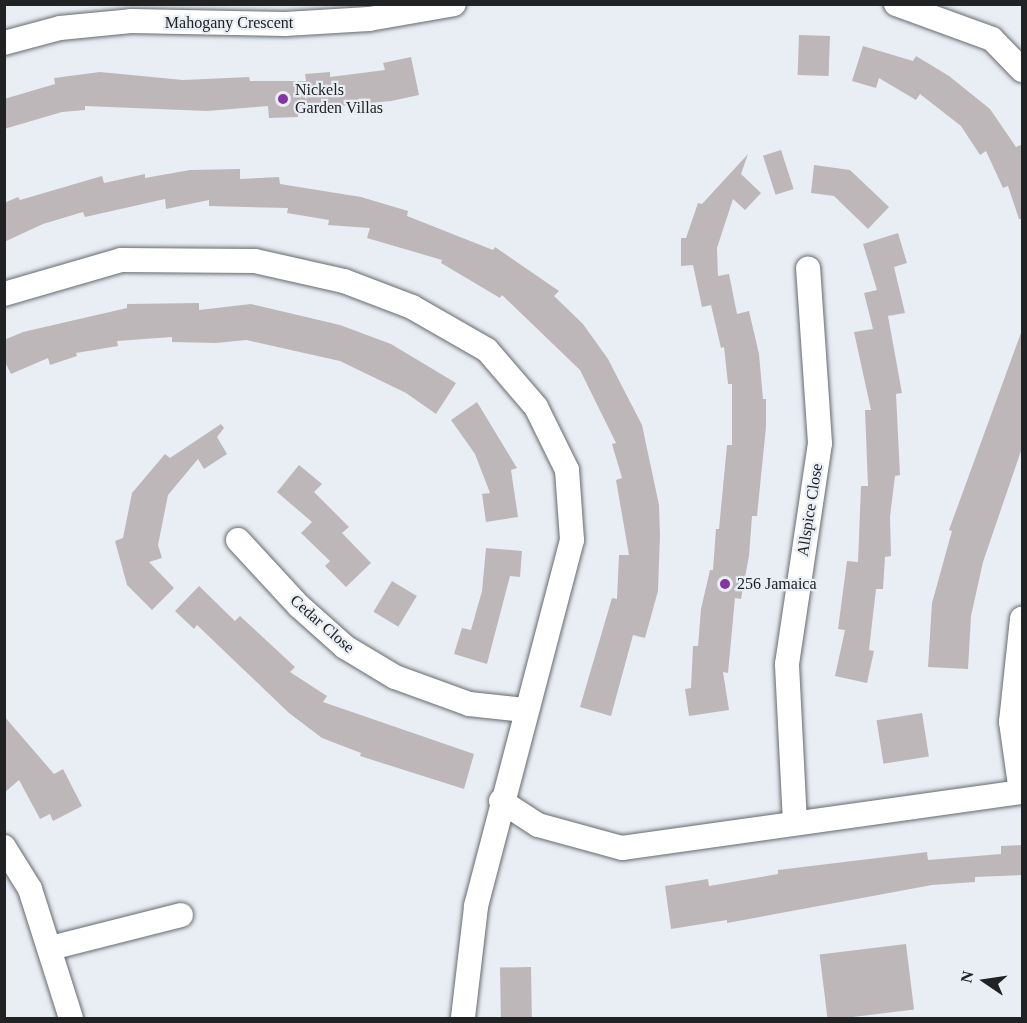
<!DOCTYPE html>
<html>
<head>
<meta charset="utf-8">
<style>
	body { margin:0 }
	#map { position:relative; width:1027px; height:1023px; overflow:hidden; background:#e9eef4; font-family:"Times New Roman",serif }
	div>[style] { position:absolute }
	.building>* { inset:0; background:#beb7b9; transform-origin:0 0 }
	.roads { filter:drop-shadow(0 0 2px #666b6f) drop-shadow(0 0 2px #666b6f) }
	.minor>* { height:24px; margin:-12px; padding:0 12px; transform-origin:12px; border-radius:12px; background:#fff }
	.dots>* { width:16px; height:16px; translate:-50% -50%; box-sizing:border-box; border:3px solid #e9eef4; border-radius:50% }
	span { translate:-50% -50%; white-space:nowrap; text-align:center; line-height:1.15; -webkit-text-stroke:4.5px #e9eef4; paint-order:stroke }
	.street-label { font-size:16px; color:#202224 }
	.poi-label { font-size:16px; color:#202224 }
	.left { translate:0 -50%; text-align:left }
	.frame { position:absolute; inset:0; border:6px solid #202224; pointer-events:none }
	.north { position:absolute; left:955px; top:951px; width:60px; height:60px; -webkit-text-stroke:4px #e9eef4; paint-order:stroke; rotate:283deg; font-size:16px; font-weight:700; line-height:24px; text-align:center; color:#202224 }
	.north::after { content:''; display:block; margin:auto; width:21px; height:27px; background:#202224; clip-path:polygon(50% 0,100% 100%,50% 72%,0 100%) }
</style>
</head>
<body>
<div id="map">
	<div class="building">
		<div style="left:799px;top:35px;width:31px;height:40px;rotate:2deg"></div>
		<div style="clip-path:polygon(863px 46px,913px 61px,916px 56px,949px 76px,990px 109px,1016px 147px,1023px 144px,1023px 219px,1019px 219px,1008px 186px,1003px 188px,986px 151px,980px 155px,961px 126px,920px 94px,916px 100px,879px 78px,876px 88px,852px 81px)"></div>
		<div style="clip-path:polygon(411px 57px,419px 95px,391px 101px,298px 110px,298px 117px,269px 118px,268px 106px,207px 111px,85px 106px,85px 110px,62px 112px,4px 129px,4px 99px,55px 84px,54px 78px,100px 72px,183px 80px,249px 77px,250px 81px,306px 81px,305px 74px,330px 72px,330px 77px,385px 70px,383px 63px)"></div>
		<div style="left:781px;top:150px;width:41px;height:19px;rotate:72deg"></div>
		<div style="clip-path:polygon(748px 154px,741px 174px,761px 193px,745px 210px,733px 199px,717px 248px,718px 276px,729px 274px,737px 314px,749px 311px,759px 354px,763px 399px,766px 399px,766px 427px,757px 516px,752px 516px,749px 556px,741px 599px,735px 598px,728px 673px,723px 672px,729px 710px,689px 716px,685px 689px,691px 688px,693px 646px,698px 646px,701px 609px,710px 570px,713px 570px,716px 529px,719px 529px,727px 445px,732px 445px,732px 384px,728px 384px,724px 347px,721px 348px,711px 305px,702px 307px,693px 265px,681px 266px,681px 238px,686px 238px,698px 203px,702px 204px)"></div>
		<div style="clip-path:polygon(814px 165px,850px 170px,889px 207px,868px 229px,834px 196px,811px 193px)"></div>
		<div style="clip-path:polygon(240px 169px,240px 179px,279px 177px,280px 184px,361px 197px,408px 211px,407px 216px,493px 250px,495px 247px,559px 291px,554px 296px,583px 324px,608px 359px,642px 425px,659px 505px,660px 535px,658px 591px,645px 638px,633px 635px,611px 716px,580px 707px,612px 598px,617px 599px,619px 555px,629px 555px,616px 480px,622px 478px,612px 444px,616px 443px,580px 370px,502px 295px,500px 298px,441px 263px,442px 260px,367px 238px,370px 228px,328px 225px,329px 220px,287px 213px,288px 208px,209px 206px,209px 200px,166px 209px,165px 199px,85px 217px,83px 212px,43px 224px,4px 242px,4px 203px,18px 197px,20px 200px,102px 176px,104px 183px,145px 174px,145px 178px,190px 170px)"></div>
		<div style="clip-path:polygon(898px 233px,907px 263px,894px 267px,905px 313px,888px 316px,902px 393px,896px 394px,900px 475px,895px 476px,890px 517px,891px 556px,885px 557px,883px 589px,876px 589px,869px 650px,874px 651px,867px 683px,835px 676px,845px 630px,838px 629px,847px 561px,858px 562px,861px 486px,868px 486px,865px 410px,871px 410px,854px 332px,873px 329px,864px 293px,877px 290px,863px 244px)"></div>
		<div style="clip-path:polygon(199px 303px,199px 310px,251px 304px,340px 325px,391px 344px,456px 383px,436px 414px,406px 393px,340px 361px,246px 340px,216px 343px,172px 342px,172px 337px,117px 341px,118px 346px,76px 353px,77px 356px,50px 365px,48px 358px,11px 374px,4px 360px,4px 340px,23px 332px,127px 308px,127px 304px)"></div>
		<div style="clip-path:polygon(1022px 330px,1023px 445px,983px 562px,971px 616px,968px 669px,928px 667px,932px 603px,952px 531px,949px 530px)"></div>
		<div style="clip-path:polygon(477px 402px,517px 468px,511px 470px,518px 517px,486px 522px,482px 494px,490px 493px,475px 454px,451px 420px)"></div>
		<div style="clip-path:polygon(221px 424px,224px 428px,217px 437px,227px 454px,204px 469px,198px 459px,168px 495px,158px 545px,162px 558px,149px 562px,174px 588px,152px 610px,127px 585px,115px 541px,123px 538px,132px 493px,165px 454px,170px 458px)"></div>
		<div style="clip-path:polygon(299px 465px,322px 484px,314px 492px,349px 527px,342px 533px,371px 563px,346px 587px,325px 566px,330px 561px,301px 533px,312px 522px,277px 492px)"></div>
		<div style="clip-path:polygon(486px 548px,522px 551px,520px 577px,510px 576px,487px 664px,454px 654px,462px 628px,471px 630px,482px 591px)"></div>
		<div style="left:392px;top:581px;width:29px;height:36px;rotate:31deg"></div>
		<div style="clip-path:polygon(199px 586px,235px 621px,240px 616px,295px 667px,290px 672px,327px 696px,323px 702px,474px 754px,464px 789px,360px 756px,361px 753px,322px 738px,289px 713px,197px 625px,194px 629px,175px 611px)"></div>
		<div style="left:922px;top:713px;width:44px;height:46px;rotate:81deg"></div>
		<div style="clip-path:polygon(4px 716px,54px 774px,63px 769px,82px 806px,53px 821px,50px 814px,40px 819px,19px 780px,4px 793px)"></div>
		<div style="clip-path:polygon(1023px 845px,1023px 875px,975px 877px,975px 882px,932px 885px,727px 923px,727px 920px,671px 929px,665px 886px,708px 879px,709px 886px,778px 874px,778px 870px,927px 852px,928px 860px,1001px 854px,1001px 846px)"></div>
		<div style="left:906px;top:944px;width:66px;height:87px;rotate:83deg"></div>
		<div style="left:531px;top:967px;width:51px;height:31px;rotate:89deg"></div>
	</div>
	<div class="roads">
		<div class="minor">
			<div style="left:896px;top:4px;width:102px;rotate:20deg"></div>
			<div style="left:992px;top:39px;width:43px;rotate:45.9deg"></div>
			<div style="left:4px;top:43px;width:58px;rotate:-15deg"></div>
			<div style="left:60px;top:28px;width:71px;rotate:-5.6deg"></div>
			<div style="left:131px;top:21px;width:154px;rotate:1.1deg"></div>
			<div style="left:285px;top:24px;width:84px;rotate:-3.4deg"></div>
			<div style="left:369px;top:19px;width:86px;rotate:-10deg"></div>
			<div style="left:4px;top:294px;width:122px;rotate:-16.2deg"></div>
			<div style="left:121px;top:260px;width:134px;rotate:0.4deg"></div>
			<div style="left:255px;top:261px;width:91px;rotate:12.7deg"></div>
			<div style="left:344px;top:281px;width:73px;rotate:20.9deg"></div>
			<div style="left:412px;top:307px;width:86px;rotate:29.8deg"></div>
			<div style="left:487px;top:350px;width:75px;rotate:49.3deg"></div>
			<div style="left:536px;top:407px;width:70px;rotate:63.8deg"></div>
			<div style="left:567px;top:470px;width:70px;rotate:85.9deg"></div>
			<div style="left:572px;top:540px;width:379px;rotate:104.7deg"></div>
			<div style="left:476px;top:907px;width:112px;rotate:96.7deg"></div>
			<div style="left:238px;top:540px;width:90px;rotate:47.3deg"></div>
			<div style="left:299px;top:606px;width:62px;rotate:41.7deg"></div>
			<div style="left:345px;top:647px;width:58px;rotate:31deg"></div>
			<div style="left:395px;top:677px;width:79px;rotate:20deg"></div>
			<div style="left:469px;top:704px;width:56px;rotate:6.1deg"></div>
			<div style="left:1021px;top:792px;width:71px;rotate:-98.1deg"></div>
			<div style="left:1011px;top:722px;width:104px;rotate:-83.9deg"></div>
			<div style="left:501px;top:801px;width:44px;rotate:33deg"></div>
			<div style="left:538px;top:825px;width:87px;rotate:15.3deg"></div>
			<div style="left:622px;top:848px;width:404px;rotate:-8deg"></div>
			<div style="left:795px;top:823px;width:159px;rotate:-92.9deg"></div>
			<div style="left:787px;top:664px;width:223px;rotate:-81.5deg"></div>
			<div style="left:820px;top:443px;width:175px;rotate:-93.9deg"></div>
			<div style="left:4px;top:847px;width:49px;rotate:58.2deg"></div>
			<div style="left:30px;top:889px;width:135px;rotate:72.4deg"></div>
			<div style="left:51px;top:948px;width:134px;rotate:-14.2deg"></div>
		</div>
	</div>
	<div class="dots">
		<div style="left:283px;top:99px;background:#8434a5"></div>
		<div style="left:725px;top:584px;background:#8434a5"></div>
	</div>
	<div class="street-label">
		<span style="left:229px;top:23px">Mahogany Crescent</span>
		<span style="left:810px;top:510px;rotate:-81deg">Allspice Close</span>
		<span style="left:322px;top:624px;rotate:41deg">Cedar Close</span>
	</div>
	<div class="poi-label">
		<span class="left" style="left:295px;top:99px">Nickels<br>Garden Villas</span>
		<span class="left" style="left:737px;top:584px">256 Jamaica</span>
	</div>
	<div class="frame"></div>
	<div class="north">N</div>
</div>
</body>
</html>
